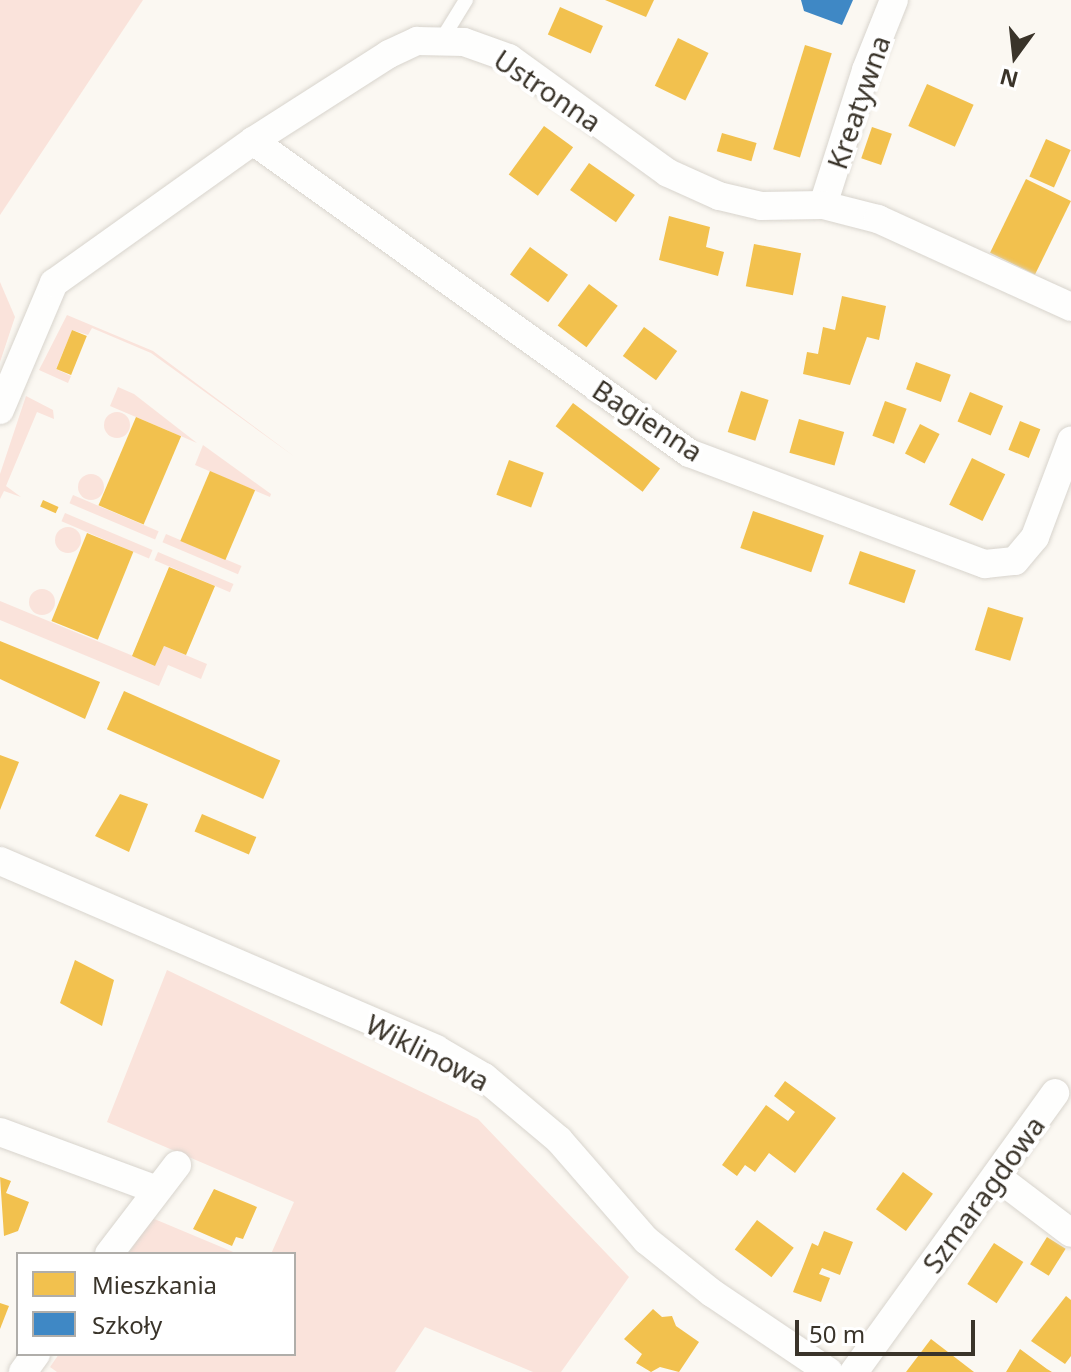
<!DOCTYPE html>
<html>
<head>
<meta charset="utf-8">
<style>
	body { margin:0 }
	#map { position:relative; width:1071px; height:1372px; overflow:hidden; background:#fbf8f2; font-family:"Noto Sans",sans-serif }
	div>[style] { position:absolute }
	.green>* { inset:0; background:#fae3db; transform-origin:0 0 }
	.round { border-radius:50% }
	.homes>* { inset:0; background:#f2c14e; transform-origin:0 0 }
	.schools>* { inset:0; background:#3f88c5 }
	.roads { filter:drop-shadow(0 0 2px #d8d4cd) drop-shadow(0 0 2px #d8d4cd) }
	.service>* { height:14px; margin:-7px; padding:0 7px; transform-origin:7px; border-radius:7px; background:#fefefd }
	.minor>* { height:28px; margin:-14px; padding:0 14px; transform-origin:14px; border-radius:14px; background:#fefefd }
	span { translate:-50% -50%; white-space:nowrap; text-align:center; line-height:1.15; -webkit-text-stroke:8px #fff; paint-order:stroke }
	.street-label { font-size:28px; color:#3a342a }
	.legend { position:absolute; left:16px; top:1252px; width:280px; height:104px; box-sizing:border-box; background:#fff; border:2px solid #b0aeaa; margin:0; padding:10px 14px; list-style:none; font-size:24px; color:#3a342a }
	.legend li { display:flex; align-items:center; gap:16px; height:40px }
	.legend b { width:40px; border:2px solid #b0aeaa }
	.north { position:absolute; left:975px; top:16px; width:80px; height:80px; -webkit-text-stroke:6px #fff; paint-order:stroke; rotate:195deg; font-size:22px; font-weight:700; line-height:32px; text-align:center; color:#3a342a }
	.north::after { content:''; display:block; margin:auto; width:28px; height:36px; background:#3a342a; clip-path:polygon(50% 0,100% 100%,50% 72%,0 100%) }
	.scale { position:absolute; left:795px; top:1320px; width:180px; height:36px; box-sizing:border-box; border:4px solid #3a342a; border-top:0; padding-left:10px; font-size:24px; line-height:28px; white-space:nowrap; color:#3a342a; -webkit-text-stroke:6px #fff; paint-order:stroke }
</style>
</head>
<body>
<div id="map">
	<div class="green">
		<div style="clip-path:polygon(0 0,143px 0,0 215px)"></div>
		<div style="clip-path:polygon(0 282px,15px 317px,0 362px)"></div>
		<div style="clip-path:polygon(67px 315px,153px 351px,295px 457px,151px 353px,92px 328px,88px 335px,72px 330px,56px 369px,71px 376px,68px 383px,39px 370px)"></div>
		<div style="clip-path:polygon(118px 387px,134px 394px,197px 443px,110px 406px)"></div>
		<div style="clip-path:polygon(26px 396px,53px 410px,54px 419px,37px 412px,6px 486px,21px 497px,4px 491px,0 499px,0 474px)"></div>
		<div class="round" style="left:104px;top:412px;width:26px;height:26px"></div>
		<div style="clip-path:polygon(203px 445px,271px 494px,270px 497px,195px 465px)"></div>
		<div class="round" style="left:78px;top:474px;width:26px;height:26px"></div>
		<div style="left:73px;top:495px;width:93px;height:9px;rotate:23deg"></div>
		<div style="left:65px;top:513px;width:95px;height:9px;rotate:23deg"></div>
		<div class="round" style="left:55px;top:527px;width:26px;height:26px"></div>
		<div style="left:166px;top:534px;width:82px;height:9px;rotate:23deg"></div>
		<div style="left:158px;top:552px;width:82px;height:9px;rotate:23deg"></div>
		<div class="round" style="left:29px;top:589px;width:26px;height:26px"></div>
		<div style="clip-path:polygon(0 601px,155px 665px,164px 646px,207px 664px,201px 679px,168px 665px,159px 686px,0 620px)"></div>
		<div style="clip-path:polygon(167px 970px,478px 1119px,629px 1277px,561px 1372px,533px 1372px,425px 1327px,395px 1372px,57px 1372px,50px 1367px,59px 1354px,294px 1354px,294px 1254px,271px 1254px,294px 1202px,107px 1122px)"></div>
		<div style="clip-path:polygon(152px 1218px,238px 1254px,128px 1254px)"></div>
	</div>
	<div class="homes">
		<div style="clip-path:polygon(605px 0,654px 0,646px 17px)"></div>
		<div style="left:560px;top:7px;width:47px;height:30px;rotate:24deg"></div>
		<div style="left:678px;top:38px;width:34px;height:53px;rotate:26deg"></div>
		<div style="left:805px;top:45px;width:28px;height:109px;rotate:17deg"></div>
		<div style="left:927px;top:84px;width:51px;height:46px;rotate:24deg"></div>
		<div style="left:544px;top:126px;width:36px;height:60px;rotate:36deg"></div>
		<div style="left:872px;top:127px;width:21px;height:33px;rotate:19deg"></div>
		<div style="left:722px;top:133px;width:36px;height:19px;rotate:16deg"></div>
		<div style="left:1046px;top:139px;width:27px;height:41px;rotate:24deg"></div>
		<div style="left:589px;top:163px;width:56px;height:33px;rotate:35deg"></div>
		<div style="left:1026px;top:179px;width:50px;height:82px;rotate:26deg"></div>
		<div style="clip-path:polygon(669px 216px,710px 227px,706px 247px,724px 252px,718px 276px,659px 260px)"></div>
		<div style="left:754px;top:244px;width:48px;height:43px;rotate:11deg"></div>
		<div style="left:530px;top:247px;width:47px;height:34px;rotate:36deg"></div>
		<div style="left:589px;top:284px;width:36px;height:52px;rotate:37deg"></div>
		<div style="clip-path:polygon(842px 296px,886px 306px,879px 340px,867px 337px,850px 385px,803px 374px,807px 352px,818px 354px,823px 327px,835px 330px)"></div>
		<div style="left:644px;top:327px;width:41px;height:36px;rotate:36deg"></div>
		<div style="left:72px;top:330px;width:16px;height:42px;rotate:22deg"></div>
		<div style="left:916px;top:362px;width:37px;height:29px;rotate:20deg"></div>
		<div style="left:741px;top:391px;width:29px;height:43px;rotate:18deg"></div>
		<div style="left:970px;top:392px;width:36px;height:32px;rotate:23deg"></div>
		<div style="left:885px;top:401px;width:23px;height:37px;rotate:20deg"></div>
		<div style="left:573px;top:403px;width:109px;height:29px;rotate:37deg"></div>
		<div style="left:136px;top:417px;width:49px;height:96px;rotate:23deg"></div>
		<div style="left:799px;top:419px;width:47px;height:35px;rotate:16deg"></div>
		<div style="left:1020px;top:421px;width:22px;height:31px;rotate:22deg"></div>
		<div style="left:920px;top:424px;width:22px;height:33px;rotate:27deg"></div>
		<div style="left:972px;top:458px;width:37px;height:52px;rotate:26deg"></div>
		<div style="left:509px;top:460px;width:37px;height:37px;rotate:20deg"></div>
		<div style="left:210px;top:471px;width:49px;height:76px;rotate:23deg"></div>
		<div style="left:43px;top:500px;width:17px;height:7px;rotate:24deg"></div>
		<div style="left:753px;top:511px;width:75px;height:39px;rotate:19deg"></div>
		<div style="left:87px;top:533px;width:50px;height:95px;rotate:22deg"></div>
		<div style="left:860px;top:551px;width:59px;height:35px;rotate:19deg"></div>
		<div style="clip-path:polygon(169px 567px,215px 586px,186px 655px,164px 646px,155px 666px,132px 656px)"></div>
		<div style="left:988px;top:607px;width:37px;height:45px;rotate:17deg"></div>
		<div style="clip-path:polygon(0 641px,100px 682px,85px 719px,0 679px)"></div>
		<div style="left:124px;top:691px;width:171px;height:42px;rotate:24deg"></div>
		<div style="clip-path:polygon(0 755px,19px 762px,0 810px)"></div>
		<div style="clip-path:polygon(120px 794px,148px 804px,129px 852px,95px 836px)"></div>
		<div style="left:202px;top:814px;width:59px;height:19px;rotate:23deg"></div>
		<div style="clip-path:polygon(75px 960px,114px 980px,102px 1026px,60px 1003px)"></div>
		<div style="clip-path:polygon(785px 1081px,836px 1118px,795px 1173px,769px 1153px,755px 1172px,745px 1165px,737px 1176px,722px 1165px,766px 1105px,788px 1121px,795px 1112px,774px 1096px)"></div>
		<div style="left:903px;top:1172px;width:37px;height:46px;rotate:36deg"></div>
		<div style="clip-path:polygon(0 1177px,11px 1181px,6px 1193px,29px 1202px,18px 1231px,4px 1236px)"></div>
		<div style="clip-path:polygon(214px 1189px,257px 1207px,243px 1239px,236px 1237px,232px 1246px,193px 1229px)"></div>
		<div style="left:757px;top:1220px;width:46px;height:37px;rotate:37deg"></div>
		<div style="clip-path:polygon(824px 1231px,853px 1242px,840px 1275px,822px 1268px,819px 1274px,830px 1278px,821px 1302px,793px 1292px,812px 1243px,818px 1246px)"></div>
		<div style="left:1047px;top:1237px;width:22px;height:32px;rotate:32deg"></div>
		<div style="left:994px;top:1243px;width:35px;height:49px;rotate:33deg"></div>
		<div style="clip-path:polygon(1066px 1296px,1071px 1300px,1071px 1356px,1065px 1364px,1031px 1341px)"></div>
		<div style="clip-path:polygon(0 1303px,9px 1306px,0 1329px)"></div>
		<div style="clip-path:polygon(653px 1309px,662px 1317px,672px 1316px,676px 1326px,699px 1342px,679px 1372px,660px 1367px,651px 1372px,636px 1363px,642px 1354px,624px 1339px)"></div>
		<div style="clip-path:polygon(931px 1339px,961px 1362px,974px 1372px,906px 1372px)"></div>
		<div style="clip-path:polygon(1020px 1349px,1047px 1369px,1052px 1372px,1006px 1372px)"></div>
	</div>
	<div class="schools">
		<div style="clip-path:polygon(801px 0,853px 0,842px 25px,804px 11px)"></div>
	</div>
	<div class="roads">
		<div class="service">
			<div style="left:442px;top:39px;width:46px;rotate:-58.4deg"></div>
		</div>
		<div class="minor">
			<div style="left:253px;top:141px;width:536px;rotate:35.59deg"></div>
			<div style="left:689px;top:453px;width:316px;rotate:20.6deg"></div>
			<div style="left:985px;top:564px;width:30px;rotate:-6deg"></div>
			<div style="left:1015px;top:561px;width:31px;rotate:-50deg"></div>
			<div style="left:1035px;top:537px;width:103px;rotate:-69.4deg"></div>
			<div style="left:823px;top:205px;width:142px;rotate:-72.3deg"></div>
			<div style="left:866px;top:70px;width:75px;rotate:-68.2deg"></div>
			<div style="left:0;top:410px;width:138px;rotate:-67deg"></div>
			<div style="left:54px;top:283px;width:244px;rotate:-35.5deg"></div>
			<div style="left:253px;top:141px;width:161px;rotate:-32.6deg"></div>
			<div style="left:389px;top:54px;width:31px;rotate:-25deg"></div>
			<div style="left:417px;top:41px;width:47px;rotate:1.2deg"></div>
			<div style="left:464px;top:42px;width:48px;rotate:19.6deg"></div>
			<div style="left:509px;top:58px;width:196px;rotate:35.9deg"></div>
			<div style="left:668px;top:173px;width:56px;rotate:24.3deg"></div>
			<div style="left:719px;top:196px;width:43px;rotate:13.4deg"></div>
			<div style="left:761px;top:206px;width:62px;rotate:-0.9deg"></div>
			<div style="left:823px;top:205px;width:57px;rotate:14.3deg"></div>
			<div style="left:878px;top:219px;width:212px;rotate:24.5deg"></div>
			<div style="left:0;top:861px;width:475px;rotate:23.3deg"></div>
			<div style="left:436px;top:1049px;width:56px;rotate:30.3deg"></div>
			<div style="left:484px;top:1077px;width:98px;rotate:40deg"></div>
			<div style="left:559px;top:1140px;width:133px;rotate:49deg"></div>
			<div style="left:646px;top:1240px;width:85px;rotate:38.8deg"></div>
			<div style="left:712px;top:1293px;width:141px;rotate:34deg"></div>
			<div style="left:0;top:1132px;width:167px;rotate:20.3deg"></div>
			<div style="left:996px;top:1176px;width:94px;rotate:37.2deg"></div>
			<div style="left:109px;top:1254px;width:112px;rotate:-52.6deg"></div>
			<div style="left:23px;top:1372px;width:22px;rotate:-54deg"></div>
			<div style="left:854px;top:1372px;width:344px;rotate:-54.2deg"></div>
		</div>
	</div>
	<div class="street-label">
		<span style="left:548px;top:90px;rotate:34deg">Ustronna</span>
		<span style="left:858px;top:102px;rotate:-71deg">Kreatywna</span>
		<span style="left:648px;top:420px;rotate:33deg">Bagienna</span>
		<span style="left:428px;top:1052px;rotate:27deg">Wiklinowa</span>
		<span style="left:983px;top:1194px;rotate:-54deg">Szmaragdowa</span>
	</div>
	<ul class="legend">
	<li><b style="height:22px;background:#f2c14e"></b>Mieszkania</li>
	<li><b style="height:22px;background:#3f88c5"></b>Szkoły</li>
	</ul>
	<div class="north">N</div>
	<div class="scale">50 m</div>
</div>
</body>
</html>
